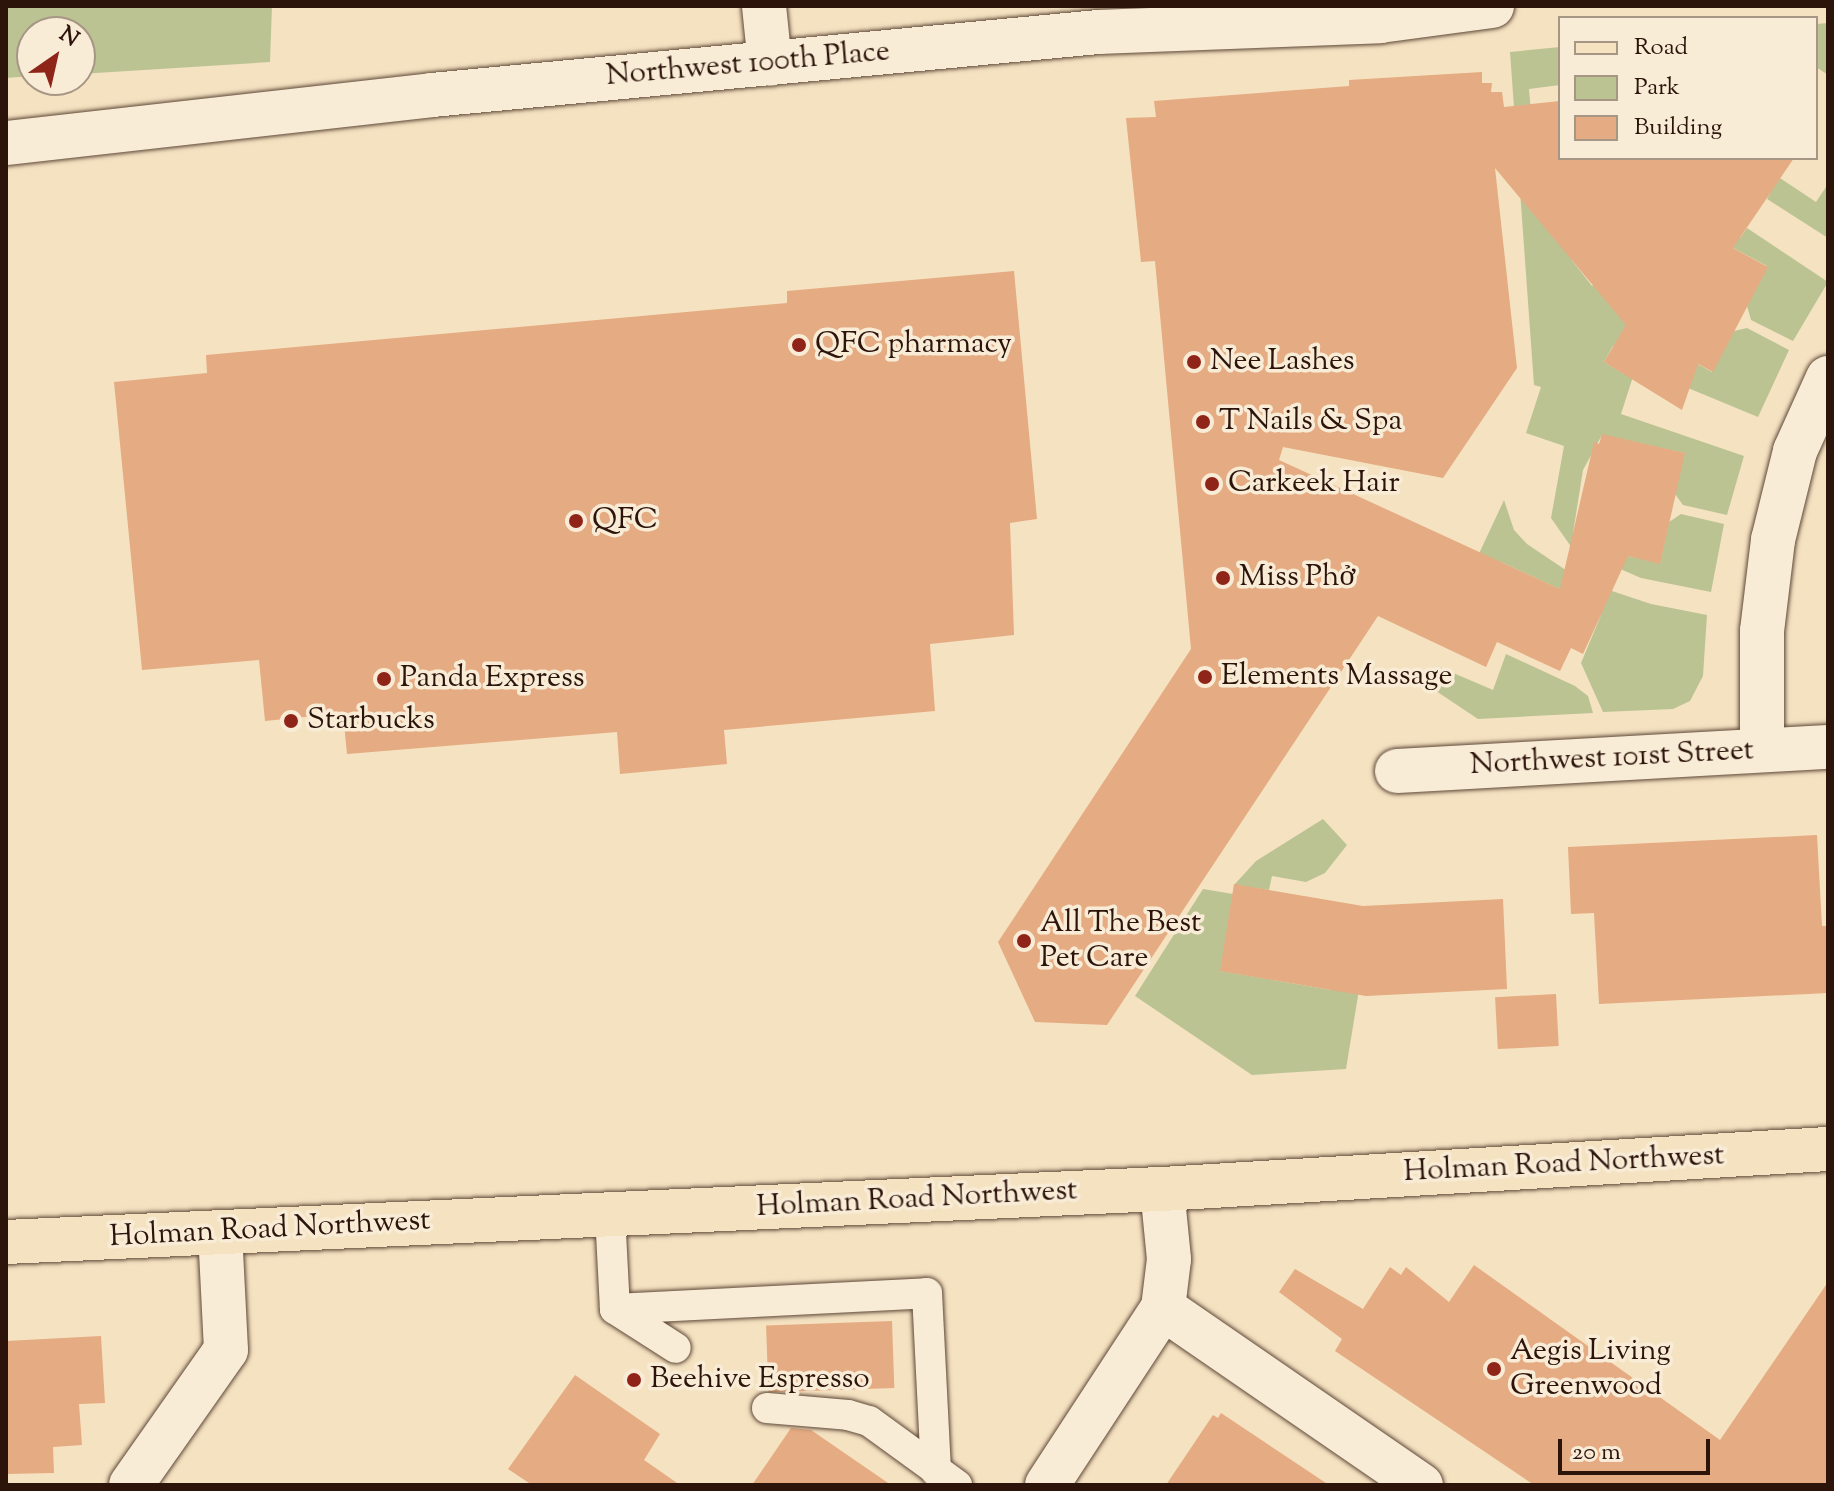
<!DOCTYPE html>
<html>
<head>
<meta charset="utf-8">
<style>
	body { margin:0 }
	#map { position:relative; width:1834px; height:1491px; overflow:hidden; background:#f5e2c1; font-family:"Sorts Mill Goudy",serif }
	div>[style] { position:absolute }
	.green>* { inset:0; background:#bbc393 }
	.building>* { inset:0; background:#e5ab82; transform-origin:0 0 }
	.roads { filter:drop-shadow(0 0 2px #5f4838) drop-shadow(0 0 2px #5f4838) }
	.service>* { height:30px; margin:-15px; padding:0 15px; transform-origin:15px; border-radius:15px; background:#f8ecd7 }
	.minor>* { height:44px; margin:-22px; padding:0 22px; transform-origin:22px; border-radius:22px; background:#f8ecd7 }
	.secondary>* { height:44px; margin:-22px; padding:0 22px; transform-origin:22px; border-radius:22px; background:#f8ecd7 }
	.primary>* { height:44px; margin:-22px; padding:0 22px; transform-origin:22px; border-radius:22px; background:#f5e2c1 }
	.dots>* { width:22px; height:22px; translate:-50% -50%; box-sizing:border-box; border:4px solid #f8ecd7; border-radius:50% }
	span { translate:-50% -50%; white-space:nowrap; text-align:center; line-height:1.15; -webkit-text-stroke:7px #f8ecd7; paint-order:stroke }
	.street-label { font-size:30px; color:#2d140b }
	.poi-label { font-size:30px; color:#2d140b }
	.left { translate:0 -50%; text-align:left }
	.frame { position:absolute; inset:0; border:8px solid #2d140b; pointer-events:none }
	.legend { position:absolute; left:1558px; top:16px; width:260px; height:144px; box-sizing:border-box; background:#f8ecd7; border:2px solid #a79685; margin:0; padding:10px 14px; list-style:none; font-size:24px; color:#2d140b }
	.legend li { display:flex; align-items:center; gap:16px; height:40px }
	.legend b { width:40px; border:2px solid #a79685 }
	.north { position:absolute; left:16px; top:16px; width:80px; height:80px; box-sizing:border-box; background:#f8ecd7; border:2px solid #a79685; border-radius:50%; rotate:34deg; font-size:22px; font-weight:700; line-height:32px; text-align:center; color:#2d140b }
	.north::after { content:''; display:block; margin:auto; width:28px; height:36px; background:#8f2418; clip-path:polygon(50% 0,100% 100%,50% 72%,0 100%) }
	.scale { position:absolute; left:1558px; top:1439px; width:152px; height:36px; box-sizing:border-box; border:4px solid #2d140b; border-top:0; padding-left:10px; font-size:24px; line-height:28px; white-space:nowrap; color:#2d140b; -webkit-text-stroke:6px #f8ecd7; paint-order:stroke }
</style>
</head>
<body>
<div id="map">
	<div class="green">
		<div style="clip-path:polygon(6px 6px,272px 6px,270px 62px,80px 74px,80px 32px,32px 32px,32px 76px,6px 78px)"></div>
		<div style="clip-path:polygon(1828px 23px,1828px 75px,1816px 67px,1816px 24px)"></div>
		<div style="clip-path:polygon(evenodd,1560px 47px,1560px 85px,1529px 89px,1538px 195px,1612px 192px,1575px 226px,1589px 244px,1571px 259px,1592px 286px,1693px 207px,1702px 158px,1750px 158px,1816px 202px,1828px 184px,1828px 238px,1767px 199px,1771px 191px,1724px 160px,1693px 206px,1740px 238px,1747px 228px,1828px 282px,1793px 341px,1751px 320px,1747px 306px,1767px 266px,1690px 225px,1634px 329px,1712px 372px,1734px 331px,1747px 328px,1789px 350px,1758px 417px,1688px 388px,1692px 378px,1638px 361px,1621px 414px,1744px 456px,1727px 515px,1683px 505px,1675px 494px,1684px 453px,1602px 435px,1583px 470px,1573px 533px,1579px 535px,1578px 545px,1660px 563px,1669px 522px,1681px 514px,1724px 524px,1711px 592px,1641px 578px,1572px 548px,1551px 518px,1564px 446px,1526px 433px,1541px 387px,1534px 385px,1510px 52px,1560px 47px,1613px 346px,1634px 358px,1624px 374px,1604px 362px,1613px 346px)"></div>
		<div style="clip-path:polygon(1504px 500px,1514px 530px,1527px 544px,1582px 581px,1651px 604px,1707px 615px,1703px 676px,1690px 701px,1673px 709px,1603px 712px,1581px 663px,1601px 615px,1562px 597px,1564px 591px,1501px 562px,1477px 558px)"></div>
		<div style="clip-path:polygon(1506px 654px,1575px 686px,1588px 696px,1593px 713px,1478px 719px,1433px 689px,1437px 666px,1493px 690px)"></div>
		<div style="clip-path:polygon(1323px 819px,1347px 845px,1325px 873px,1306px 882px,1272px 876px,1269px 890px,1234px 885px,1256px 861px)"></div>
		<div style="clip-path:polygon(1203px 889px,1233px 894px,1221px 971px,1331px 990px,1371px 917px,1346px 1069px,1252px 1075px,1135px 996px)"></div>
	</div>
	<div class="building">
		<div style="clip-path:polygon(1482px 72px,1482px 83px,1492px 83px,1491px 92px,1502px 92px,1504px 107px,1560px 101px,1560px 158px,1794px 158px,1733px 248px,1768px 267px,1736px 328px,1713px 372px,1698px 364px,1682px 410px,1604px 362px,1626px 325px,1495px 168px,1517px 368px,1443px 478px,1283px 447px,1279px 460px,1560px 589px,1594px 442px,1599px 444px,1602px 434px,1685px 453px,1660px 564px,1628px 556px,1583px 654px,1571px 648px,1560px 671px,1497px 642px,1486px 667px,1378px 616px,1107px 1025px,1035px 1022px,998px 942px,1191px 649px,1155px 261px,1141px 262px,1126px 118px,1156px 117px,1154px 101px,1349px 86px,1349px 80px)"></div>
		<div style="clip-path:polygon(1014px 271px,1037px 519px,1010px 523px,1014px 635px,930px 644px,935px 711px,724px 730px,727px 764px,620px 774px,617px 732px,347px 754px,343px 713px,265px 721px,259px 660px,142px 670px,114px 382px,207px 373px,206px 355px,787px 303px,787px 291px)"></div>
		<div style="clip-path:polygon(1817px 835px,1822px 926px,1828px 926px,1828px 993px,1599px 1004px,1594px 913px,1571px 914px,1568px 847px)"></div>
		<div style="clip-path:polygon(1234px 884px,1363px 906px,1503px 899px,1507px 989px,1366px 996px,1220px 971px)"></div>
		<div style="left:1556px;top:994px;width:52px;height:61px;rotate:87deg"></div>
		<div style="clip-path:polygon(1474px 1265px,1720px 1440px,1828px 1282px,1828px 1485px,1534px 1485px,1335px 1351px,1342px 1339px,1279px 1292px,1295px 1269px,1363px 1309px,1390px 1267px,1401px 1275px,1406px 1267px,1449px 1302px)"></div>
		<div style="left:892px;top:1321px;width:67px;height:126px;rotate:88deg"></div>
		<div style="clip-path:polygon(101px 1336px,105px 1403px,79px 1404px,82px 1445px,53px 1447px,54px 1473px,6px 1474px,6px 1341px)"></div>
		<div style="clip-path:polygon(575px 1375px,660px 1434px,644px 1460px,680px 1485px,532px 1485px,508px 1469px)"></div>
		<div style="clip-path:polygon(1221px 1413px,1329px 1485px,1166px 1485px,1213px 1415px,1218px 1418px)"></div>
		<div style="clip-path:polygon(791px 1428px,811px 1430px,891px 1485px,752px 1485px)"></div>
	</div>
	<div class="roads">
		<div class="service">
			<div style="left:610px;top:1214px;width:95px;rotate:87deg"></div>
			<div style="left:615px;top:1309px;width:72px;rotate:32.6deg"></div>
			<div style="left:615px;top:1309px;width:312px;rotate:-2.9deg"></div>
			<div style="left:927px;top:1293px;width:179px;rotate:87.1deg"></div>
			<div style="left:767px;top:1408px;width:81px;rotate:4.9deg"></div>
			<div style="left:848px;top:1415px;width:22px;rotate:16deg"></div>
			<div style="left:869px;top:1421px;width:109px;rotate:36deg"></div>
		</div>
		<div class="minor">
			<div style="left:764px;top:6px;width:58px;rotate:84.1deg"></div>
			<div style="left:1762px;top:750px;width:119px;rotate:-90deg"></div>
			<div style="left:1762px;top:631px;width:92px;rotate:-83.1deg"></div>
			<div style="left:1773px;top:540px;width:92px;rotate:-76.1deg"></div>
			<div style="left:1795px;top:451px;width:80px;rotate:-65.7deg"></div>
			<div style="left:1397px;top:771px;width:432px;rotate:-3.2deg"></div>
			<div style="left:1163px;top:1308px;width:313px;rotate:34.5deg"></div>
			<div style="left:131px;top:1485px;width:165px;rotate:-54.9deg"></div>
			<div style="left:226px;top:1350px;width:118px;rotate:-92.9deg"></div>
			<div style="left:1047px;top:1485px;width:212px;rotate:-56.8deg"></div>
			<div style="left:1163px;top:1308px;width:49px;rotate:-83deg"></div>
			<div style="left:1169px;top:1259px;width:70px;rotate:-95.7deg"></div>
		</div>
		<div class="secondary">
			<div style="left:6px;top:143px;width:429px;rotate:-6.4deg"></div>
			<div style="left:432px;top:95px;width:669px;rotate:-5.4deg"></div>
			<div style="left:1098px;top:32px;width:282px;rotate:-2.2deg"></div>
			<div style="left:1380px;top:21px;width:113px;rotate:-7.6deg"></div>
		</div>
		<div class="primary">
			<div style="left:6px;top:1242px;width:1157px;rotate:-2.63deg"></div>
			<div style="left:1162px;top:1189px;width:667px;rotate:-3.44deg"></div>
		</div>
	</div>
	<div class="dots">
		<div style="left:799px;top:345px;background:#8f2418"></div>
		<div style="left:1194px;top:362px;background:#8f2418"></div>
		<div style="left:1203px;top:422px;background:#8f2418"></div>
		<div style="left:1212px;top:484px;background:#8f2418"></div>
		<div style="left:576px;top:521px;background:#8f2418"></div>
		<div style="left:1223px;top:578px;background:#8f2418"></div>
		<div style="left:1205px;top:677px;background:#8f2418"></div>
		<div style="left:384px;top:679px;background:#8f2418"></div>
		<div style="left:291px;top:721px;background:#8f2418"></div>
		<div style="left:1024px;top:941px;background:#8f2418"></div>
		<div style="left:1494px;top:1369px;background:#8f2418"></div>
		<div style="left:634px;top:1380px;background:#8f2418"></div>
	</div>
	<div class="street-label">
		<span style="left:748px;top:65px;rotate:-5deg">Northwest 100th Place</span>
		<span style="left:1612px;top:759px;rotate:-3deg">Northwest 101st Street</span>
		<span style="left:1564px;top:1165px;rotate:-3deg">Holman Road Northwest</span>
		<span style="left:917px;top:1200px;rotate:-3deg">Holman Road Northwest</span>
		<span style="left:270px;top:1230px;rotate:-3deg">Holman Road Northwest</span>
	</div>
	<div class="poi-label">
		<span class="left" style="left:815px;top:345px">QFC pharmacy</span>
		<span class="left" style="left:1210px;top:362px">Nee Lashes</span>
		<span class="left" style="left:1219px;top:422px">T Nails &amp; Spa</span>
		<span class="left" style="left:1228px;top:484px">Carkeek Hair</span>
		<span class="left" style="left:592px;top:521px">QFC</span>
		<span class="left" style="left:1239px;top:578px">Miss Phở</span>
		<span class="left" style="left:1221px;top:677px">Elements Massage</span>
		<span class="left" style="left:400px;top:679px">Panda Express</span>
		<span class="left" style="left:307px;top:721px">Starbucks</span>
		<span class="left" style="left:1040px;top:941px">All The Best<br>Pet Care</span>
		<span class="left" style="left:1510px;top:1369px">Aegis Living<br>Greenwood</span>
		<span class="left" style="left:650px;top:1380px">Beehive Espresso</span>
	</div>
	<div class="frame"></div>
	<ul class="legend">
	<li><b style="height:10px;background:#f5e2c1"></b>Road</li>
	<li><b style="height:22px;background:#bbc393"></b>Park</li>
	<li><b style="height:22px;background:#e5ab82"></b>Building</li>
	</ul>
	<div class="north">N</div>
	<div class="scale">20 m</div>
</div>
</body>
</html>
